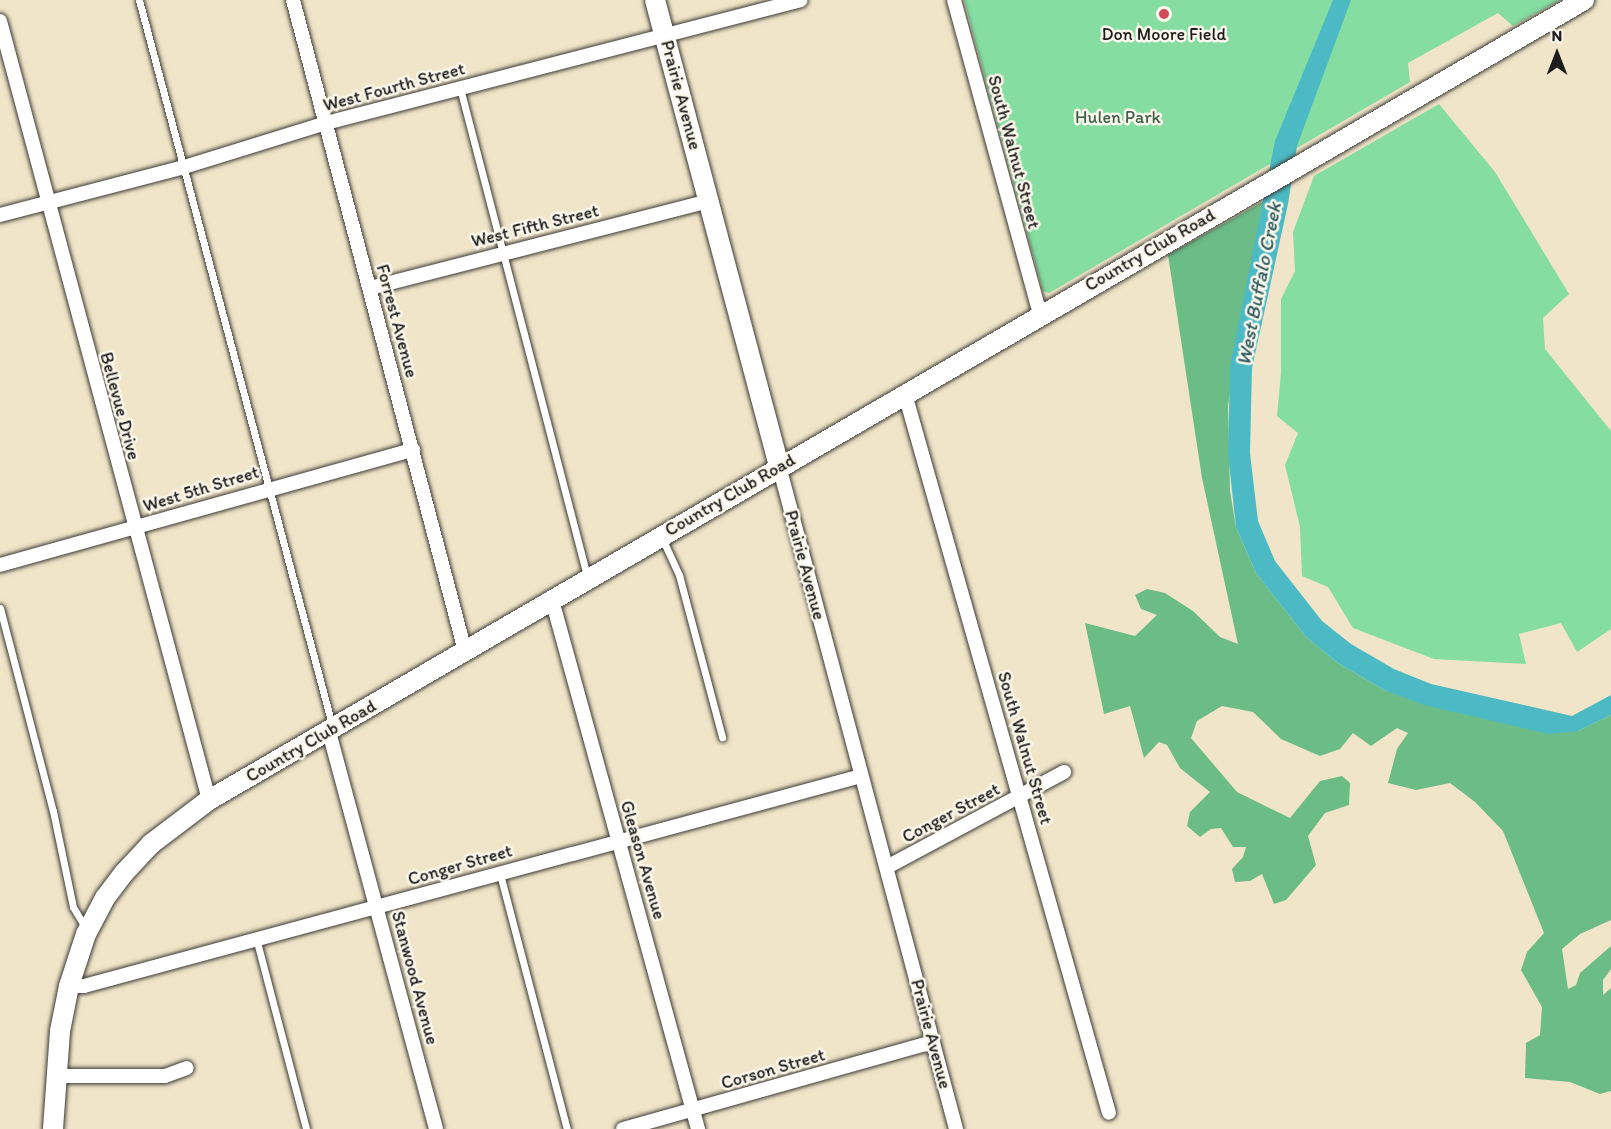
<!DOCTYPE html>
<html>
<head>
<meta charset="utf-8">
<style>
	body { margin:0 }
	#map { position:relative; width:1611px; height:1129px; overflow:hidden; background:#f0e5c8; font-family:Itim,sans-serif }
	div>[style] { position:absolute }
	.green>* { inset:0; background:#85dda1 }
	.forest>* { inset:0; background:#6cbc87 }
	.water>* { inset:0; background:#4cbac4 }
	.roads { filter:drop-shadow(0 0 2px #3c3a36) drop-shadow(0 0 2px #3c3a36) }
	.lane>* { height:7px; margin:-3.5px; padding:0 3.5px; transform-origin:3.5px; border-radius:3.5px; background:#fff }
	.street>* { height:14px; margin:-7px; padding:0 7px; transform-origin:7px; border-radius:7px; background:#fff }
	.secondary>* { height:20px; margin:-10px; padding:0 10px; transform-origin:10px; border-radius:10px; background:#fff }
	.dots>* { width:16px; height:16px; translate:-50% -50%; box-sizing:border-box; border:3px solid #fbf7ec; border-radius:50% }
	span { translate:-50% -50%; white-space:nowrap; text-align:center; line-height:1.15; -webkit-text-stroke:5px #fbf7ec; paint-order:stroke }
	.poi-label { font-size:18px; color:#1c1c1c }
	.street-label { font-size:18px; color:#1c1c1c }
	.park-label { font-size:18px; color:#41604b }
	.water-label { font-size:20px; color:#2f5b5f; font-style:italic }
	.north { position:absolute; left:1527px; top:24px; width:60px; height:60px; -webkit-text-stroke:4px #fbf7ec; paint-order:stroke; rotate:0deg; font-size:16px; font-weight:700; line-height:24px; text-align:center; color:#1c1c1c }
	.north::after { content:''; display:block; margin:auto; width:21px; height:27px; background:#1c1c1c; clip-path:polygon(50% 0,100% 100%,50% 72%,0 100%) }
</style>
</head>
<body>
<div id="map">
	<div class="green">
		<div style="clip-path:polygon(964px 0,1560px 0,1513px 26px,1498px 13px,1408px 63px,1410px 82px,1049px 293px,1043px 291px)"></div>
		<div style="clip-path:polygon(1439px 104px,1495px 172px,1569px 294px,1543px 318px,1545px 349px,1611px 431px,1611px 629px,1577px 652px,1561px 623px,1519px 634px,1526px 664px,1434px 659px,1353px 628px,1328px 587px,1302px 576px,1300px 527px,1285px 465px,1298px 433px,1277px 416px,1281px 373px,1281px 299px,1295px 271px,1293px 232px,1314px 176px)"></div>
	</div>
	<div class="forest">
		<div style="clip-path:polygon(1266px 200px,1241px 312px,1228px 406px,1230px 491px,1236px 527px,1256px 573px,1306px 637px,1338px 663px,1384px 690px,1465px 714px,1578px 731px,1611px 715px,1611px 920px,1580px 934px,1562px 949px,1568px 989px,1576px 985px,1580px 973px,1611px 946px,1611px 969px,1603px 980px,1603px 995px,1611px 988px,1611px 1091px,1600px 1094px,1570px 1082px,1525px 1078px,1526px 1043px,1540px 1035px,1542px 1007px,1521px 970px,1527px 952px,1544px 933px,1503px 831px,1475px 802px,1450px 783px,1416px 790px,1388px 783px,1397px 749px,1408px 733px,1397px 728px,1371px 746px,1353px 733px,1340px 749px,1320px 756px,1281px 739px,1253px 712px,1222px 706px,1197px 721px,1191px 738px,1237px 792px,1290px 818px,1320px 781px,1342px 776px,1350px 783px,1349px 805px,1325px 813px,1308px 836px,1316px 865px,1286px 900px,1274px 904px,1262px 874px,1250px 881px,1235px 882px,1232px 869px,1243px 857px,1246px 847px,1233px 847px,1221px 828px,1211px 829px,1200px 837px,1187px 826px,1190px 812px,1210px 792px,1180px 768px,1167px 745px,1159px 742px,1144px 758px,1130px 706px,1104px 714px,1085px 623px,1135px 636px,1157px 615px,1141px 609px,1135px 595px,1147px 589px,1165px 593px,1193px 611px,1220px 637px,1238px 644px,1202px 478px,1168px 255px)"></div>
	</div>
	<div class="water">
		<div style="clip-path:polygon(1333px 0,1351px 0,1297px 146px,1288px 204px,1252px 368px,1250px 453px,1258px 521px,1275px 561px,1322px 621px,1351px 644px,1394px 669px,1431px 684px,1572px 716px,1611px 695px,1611px 715px,1578px 731px,1549px 734px,1424px 705px,1384px 690px,1338px 663px,1306px 637px,1256px 573px,1236px 527px,1228px 454px,1230px 366px,1275px 141px)"></div>
	</div>
	<div class="roads">
		<div class="lane">
			<div style="left:139px;top:0;width:750px;rotate:75.09deg"></div>
			<div style="left:460px;top:88px;width:504px;rotate:75.41deg"></div>
			<div style="left:662px;top:538px;width:41px;rotate:65.3deg"></div>
			<div style="left:679px;top:575px;width:168px;rotate:75.1deg"></div>
			<div style="left:0;top:608px;width:210px;rotate:75.4deg"></div>
			<div style="left:53px;top:811px;width:98px;rotate:78.2deg"></div>
			<div style="left:73px;top:907px;width:26px;rotate:59deg"></div>
			<div style="left:500px;top:874px;width:264px;rotate:75.3deg"></div>
			<div style="left:256px;top:938px;width:197px;rotate:75.3deg"></div>
		</div>
		<div class="street">
			<div style="left:293px;top:0;width:673px;rotate:75.2deg"></div>
			<div style="left:954px;top:0;width:326px;rotate:74.7deg"></div>
			<div style="left:0;top:21px;width:807px;rotate:74.98deg"></div>
			<div style="left:0;top:215px;width:190px;rotate:-14.6deg"></div>
			<div style="left:184px;top:167px;width:149px;rotate:-17.2deg"></div>
			<div style="left:326px;top:123px;width:490px;rotate:-14.5deg"></div>
			<div style="left:370px;top:288px;width:351px;rotate:-14.4deg"></div>
			<div style="left:905px;top:394px;width:747px;rotate:74.16deg"></div>
			<div style="left:779px;top:466px;width:686px;rotate:75.05deg"></div>
			<div style="left:0;top:565px;width:429px;rotate:-15.6deg"></div>
			<div style="left:552px;top:600px;width:549px;rotate:74.57deg"></div>
			<div style="left:329px;top:732px;width:411px;rotate:74.9deg"></div>
			<div style="left:887px;top:867px;width:201px;rotate:-28.2deg"></div>
			<div style="left:69px;top:986px;width:15px"></div>
			<div style="left:84px;top:986px;width:805px;rotate:-15.12deg"></div>
			<div style="left:55px;top:1076px;width:110px"></div>
			<div style="left:165px;top:1076px;width:23px;rotate:-20deg"></div>
			<div style="left:623px;top:1129px;width:322px;rotate:-15.7deg"></div>
		</div>
		<div class="secondary">
			<div style="left:655px;top:0;width:482px;rotate:75.1deg"></div>
			<div style="left:53px;top:1129px;width:98px;rotate:-85.9deg"></div>
			<div style="left:60px;top:1031px;width:46px;rotate:-78.7deg"></div>
			<div style="left:69px;top:986px;width:55px;rotate:-71.9deg"></div>
			<div style="left:86px;top:934px;width:41px;rotate:-62.2deg"></div>
			<div style="left:105px;top:898px;width:31px;rotate:-53deg"></div>
			<div style="left:124px;top:873px;width:40px;rotate:-47deg"></div>
			<div style="left:151px;top:844px;width:73px;rotate:-37.2deg"></div>
			<div style="left:209px;top:800px;width:1591px;rotate:-30.19deg"></div>
		</div>
	</div>
	<div class="dots">
		<div style="left:1164px;top:14px;background:#d1495b"></div>
	</div>
	<div class="poi-label">
		<span style="left:1164px;top:34px">Don Moore Field</span>
	</div>
	<div class="street-label">
		<span style="left:394px;top:87px;rotate:-15deg">West Fourth Street</span>
		<span style="left:681px;top:95px;rotate:75deg">Prairie Avenue</span>
		<span style="left:1014px;top:152px;rotate:75deg">South Walnut Street</span>
		<span style="left:535px;top:226px;rotate:-14deg">West Fifth Street</span>
		<span style="left:1150px;top:250px;rotate:-30deg">Country Club Road</span>
		<span style="left:397px;top:321px;rotate:75deg">Forrest Avenue</span>
		<span style="left:120px;top:406px;rotate:75deg">Bellevue Drive</span>
		<span style="left:201px;top:489px;rotate:-17deg">West 5th Street</span>
		<span style="left:730px;top:495px;rotate:-30deg">Country Club Road</span>
		<span style="left:805px;top:565px;rotate:75deg">Prairie Avenue</span>
		<span style="left:311px;top:741px;rotate:-30deg">Country Club Road</span>
		<span style="left:1025px;top:748px;rotate:74deg">South Walnut Street</span>
		<span style="left:951px;top:813px;rotate:-28deg">Conger Street</span>
		<span style="left:643px;top:860px;rotate:74deg">Gleason Avenue</span>
		<span style="left:460px;top:865px;rotate:-16deg">Conger Street</span>
		<span style="left:415px;top:978px;rotate:75deg">Stanwood Avenue</span>
		<span style="left:931px;top:1034px;rotate:75deg">Prairie Avenue</span>
		<span style="left:773px;top:1069px;rotate:-16deg">Corson Street</span>
	</div>
	<div class="park-label">
		<span style="left:1118px;top:117px">Hulen Park</span>
	</div>
	<div class="water-label">
		<span style="left:1259px;top:284px;rotate:-79deg">West Buffalo Creek</span>
	</div>
	<div class="north">N</div>
</div>
</body>
</html>
